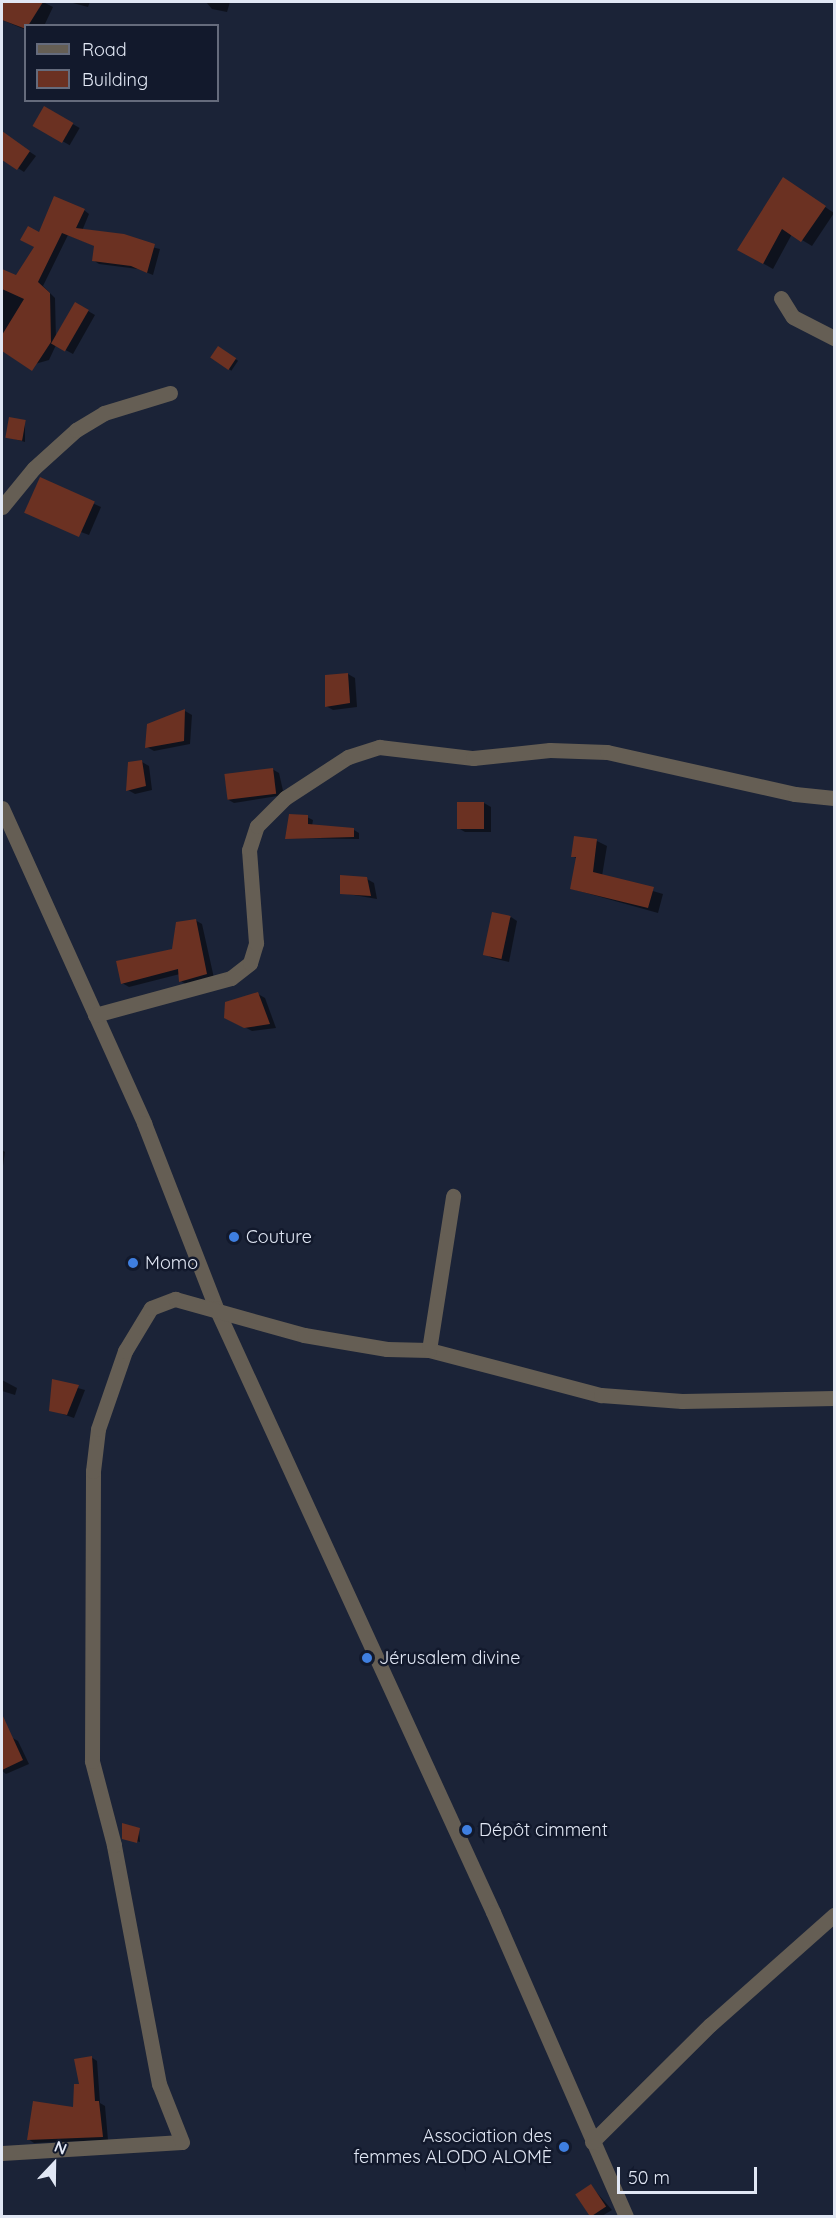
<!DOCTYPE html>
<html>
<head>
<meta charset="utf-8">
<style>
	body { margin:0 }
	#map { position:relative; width:836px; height:2218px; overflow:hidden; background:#1b2337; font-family:Quicksand,sans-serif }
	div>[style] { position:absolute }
	.shadow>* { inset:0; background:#0007; transform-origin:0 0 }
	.building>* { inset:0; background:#6b3122; transform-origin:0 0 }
	.minor>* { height:15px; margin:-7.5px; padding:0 7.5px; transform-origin:7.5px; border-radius:7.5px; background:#655e54 }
	.dots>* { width:16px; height:16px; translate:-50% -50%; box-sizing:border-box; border:3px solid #12192c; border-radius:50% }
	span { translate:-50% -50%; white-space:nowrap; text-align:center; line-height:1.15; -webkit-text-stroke:5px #12192c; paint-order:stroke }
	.poi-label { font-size:18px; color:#e1e7f4 }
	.left { translate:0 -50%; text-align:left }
	.right { translate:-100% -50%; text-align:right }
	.frame { position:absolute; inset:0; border:3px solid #e1e7f4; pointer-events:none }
	.legend { position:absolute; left:24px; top:24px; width:195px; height:78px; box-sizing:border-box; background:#12192c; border:2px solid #656b7c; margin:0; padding:8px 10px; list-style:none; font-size:18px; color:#e1e7f4 }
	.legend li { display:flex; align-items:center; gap:12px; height:30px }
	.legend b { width:30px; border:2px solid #656b7c }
	.north { position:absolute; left:24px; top:2134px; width:60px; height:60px; -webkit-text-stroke:4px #12192c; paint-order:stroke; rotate:22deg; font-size:16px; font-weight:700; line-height:24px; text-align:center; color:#e1e7f4 }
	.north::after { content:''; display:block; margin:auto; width:21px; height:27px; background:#e1e7f4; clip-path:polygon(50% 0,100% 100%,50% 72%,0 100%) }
	.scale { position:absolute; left:617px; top:2167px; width:140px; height:27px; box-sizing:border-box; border:3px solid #e1e7f4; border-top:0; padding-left:8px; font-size:18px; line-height:21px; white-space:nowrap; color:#e1e7f4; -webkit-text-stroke:4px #12192c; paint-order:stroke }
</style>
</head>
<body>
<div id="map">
	<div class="shadow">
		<div style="clip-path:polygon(2px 2px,43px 2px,53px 7px,44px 26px,26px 26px,26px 30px,2px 20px)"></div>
		<div style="clip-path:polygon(69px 2px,90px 2px,88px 7px)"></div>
		<div style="clip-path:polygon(206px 2px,230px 2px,227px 12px,212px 9px)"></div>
		<div style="left:45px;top:108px;width:40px;height:20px;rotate:30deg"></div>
		<div style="clip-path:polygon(5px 135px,36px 156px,24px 172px,2px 158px)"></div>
		<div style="clip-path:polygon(793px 185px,834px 213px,812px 246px,792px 234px,773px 269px,740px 250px)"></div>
		<div style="clip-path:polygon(84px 210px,89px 214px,82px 231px,160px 249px,153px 275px,138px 269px,99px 264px,93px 260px,95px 246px,68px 235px,43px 286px,55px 298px,56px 340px,76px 304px,95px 315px,73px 354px,56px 345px,49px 360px,28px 366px,2px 349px,2px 271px,17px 277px,36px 247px,39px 234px)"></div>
		<div style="left:219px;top:348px;width:23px;height:12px;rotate:34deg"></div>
		<div style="clip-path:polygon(25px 422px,25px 442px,7px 437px)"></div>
		<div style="clip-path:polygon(40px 479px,101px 507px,89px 535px,27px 512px)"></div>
		<div style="clip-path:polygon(348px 674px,355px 678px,357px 707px,333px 710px,326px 706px)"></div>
		<div style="clip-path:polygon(185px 711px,192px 715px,190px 744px,154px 751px,147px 747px,148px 725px)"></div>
		<div style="clip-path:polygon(142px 762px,149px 766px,152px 790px,135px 794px,128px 790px)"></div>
		<div style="clip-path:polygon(272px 769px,279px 773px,284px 795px,234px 803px,227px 799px)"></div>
		<div style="clip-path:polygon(484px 803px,491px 807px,491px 832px,465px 832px,458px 828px)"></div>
		<div style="clip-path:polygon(307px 817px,313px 820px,312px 826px,354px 830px,359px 833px,359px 839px,287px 838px)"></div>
		<div style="clip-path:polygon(597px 841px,607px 846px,602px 876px,663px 894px,658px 913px,572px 889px,577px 859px,573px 856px)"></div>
		<div style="clip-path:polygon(367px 879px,374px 883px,377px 899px,342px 893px)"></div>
		<div style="clip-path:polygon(511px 917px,517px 921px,509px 962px,492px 958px,485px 954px)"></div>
		<div style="clip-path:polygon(195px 920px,202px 924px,214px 978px,187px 985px,181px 981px,180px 974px,129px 987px,122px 983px,176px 949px)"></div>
		<div style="clip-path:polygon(258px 994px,265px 998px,276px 1028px,252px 1031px,226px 1017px)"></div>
		<div style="clip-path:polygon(2px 1150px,5px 1152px,2px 1173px)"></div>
		<div style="clip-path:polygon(2px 1380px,17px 1388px,15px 1395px,2px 1391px)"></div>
		<div style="clip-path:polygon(53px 1381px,85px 1390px,74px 1418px,51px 1410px)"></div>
		<div style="clip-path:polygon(11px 1737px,18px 1741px,29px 1764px,6px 1774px,2px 1771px,2px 1742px)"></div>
		<div style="clip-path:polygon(139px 1830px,140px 1842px,125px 1838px)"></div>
		<div style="clip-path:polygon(91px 2057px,97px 2061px,100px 2103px,105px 2106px,108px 2140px,34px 2143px,28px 2139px,75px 2108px)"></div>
		<div style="clip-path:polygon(591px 2186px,612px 2210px,602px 2216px,591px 2215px)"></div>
	</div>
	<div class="building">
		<div style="clip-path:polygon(2px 2px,43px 2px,26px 29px,2px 20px)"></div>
		<div style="left:44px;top:106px;width:34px;height:23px;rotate:30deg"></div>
		<div style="clip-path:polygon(2px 131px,30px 151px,17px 170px,2px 160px)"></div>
		<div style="clip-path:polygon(783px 177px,826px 206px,801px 242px,782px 229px,763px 264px,737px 250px)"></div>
		<div style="clip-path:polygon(54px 196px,85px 209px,76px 228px,124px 234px,155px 244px,147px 273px,131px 266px,92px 261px,94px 246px,62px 233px,38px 282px,50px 293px,51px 342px,32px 371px,2px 351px,2px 335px,24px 299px,2px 289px,2px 269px,16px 275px,34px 247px,20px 240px,28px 226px,39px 232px)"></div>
		<div style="left:75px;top:302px;width:16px;height:48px;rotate:30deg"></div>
		<div style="left:218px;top:346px;width:22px;height:14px;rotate:34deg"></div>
		<div style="left:9px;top:417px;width:17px;height:21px;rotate:10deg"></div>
		<div style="left:40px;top:477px;width:60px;height:39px;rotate:24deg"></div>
		<div style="clip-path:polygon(348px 673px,350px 703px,325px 707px,325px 675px)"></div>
		<div style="clip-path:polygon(185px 709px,184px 741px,145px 748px,147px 724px)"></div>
		<div style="clip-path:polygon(142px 760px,146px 786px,126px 791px,128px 762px)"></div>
		<div style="left:273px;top:768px;width:26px;height:49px;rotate:83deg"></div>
		<div style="left:457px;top:802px;width:27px;height:27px"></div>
		<div style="clip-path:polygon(289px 814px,308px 815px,308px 824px,354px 828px,354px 837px,285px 839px)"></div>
		<div style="clip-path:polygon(574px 836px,597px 839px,593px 872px,654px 887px,648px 908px,570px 889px,576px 857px,571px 857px)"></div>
		<div style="clip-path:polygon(340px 875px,367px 877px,371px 896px,340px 894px)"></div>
		<div style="left:492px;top:912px;width:19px;height:44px;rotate:12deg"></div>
		<div style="clip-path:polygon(196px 919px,207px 974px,179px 982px,178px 969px,121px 984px,116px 961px,172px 949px,176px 922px)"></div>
		<div style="clip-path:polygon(258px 992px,270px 1024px,244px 1028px,224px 1018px,225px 1002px)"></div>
		<div style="clip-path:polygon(52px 1379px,79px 1385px,67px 1415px,49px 1411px)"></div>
		<div style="clip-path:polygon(2px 1714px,23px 1760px,2px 1770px)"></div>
		<div style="clip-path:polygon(122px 1823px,140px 1828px,137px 1843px,122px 1839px)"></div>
		<div style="clip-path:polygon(92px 2056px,95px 2101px,99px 2101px,103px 2137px,27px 2140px,33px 2101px,73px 2107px,74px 2084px,79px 2084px,74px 2059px)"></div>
		<div style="left:591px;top:2184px;width:27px;height:19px;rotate:56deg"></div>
	</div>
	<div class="minor">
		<div style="left:781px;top:298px;width:22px;rotate:58deg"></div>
		<div style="left:793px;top:317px;width:46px;rotate:27.1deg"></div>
		<div style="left:2px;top:507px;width:50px;rotate:-50.6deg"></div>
		<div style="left:34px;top:468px;width:57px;rotate:-42.1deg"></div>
		<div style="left:76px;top:430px;width:33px;rotate:-31deg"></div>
		<div style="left:104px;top:413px;width:69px;rotate:-16.9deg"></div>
		<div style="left:2px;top:808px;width:346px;rotate:65.7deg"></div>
		<div style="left:144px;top:1123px;width:199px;rotate:68.7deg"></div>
		<div style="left:216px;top:1308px;width:664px;rotate:65.36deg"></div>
		<div style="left:493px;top:1912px;width:332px;rotate:66.4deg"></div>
		<div style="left:95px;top:1015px;width:141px;rotate:-15.2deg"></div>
		<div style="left:231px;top:978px;width:24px;rotate:-38deg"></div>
		<div style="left:250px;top:963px;width:21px;rotate:-73deg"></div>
		<div style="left:256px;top:943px;width:93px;rotate:-94.3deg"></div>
		<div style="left:249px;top:850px;width:25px;rotate:-72deg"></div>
		<div style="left:257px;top:826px;width:40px;rotate:-45deg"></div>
		<div style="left:285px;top:798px;width:75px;rotate:-33.1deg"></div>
		<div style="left:348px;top:757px;width:33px;rotate:-18deg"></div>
		<div style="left:379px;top:747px;width:95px;rotate:6.7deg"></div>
		<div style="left:473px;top:758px;width:77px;rotate:-5.9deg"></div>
		<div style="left:550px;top:750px;width:57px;rotate:2deg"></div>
		<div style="left:607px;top:752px;width:193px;rotate:12.6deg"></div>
		<div style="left:795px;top:794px;width:39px;rotate:6deg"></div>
		<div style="left:429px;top:1350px;width:178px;rotate:14.7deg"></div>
		<div style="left:601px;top:1395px;width:81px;rotate:4.2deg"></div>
		<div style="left:682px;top:1401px;width:152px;rotate:-1.1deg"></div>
		<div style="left:592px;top:2142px;width:166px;rotate:-44.8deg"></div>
		<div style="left:710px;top:2025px;width:166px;rotate:-41.6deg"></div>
		<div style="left:2px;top:2153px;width:180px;rotate:-3.5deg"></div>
		<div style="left:182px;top:2142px;width:62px;rotate:-111.6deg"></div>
		<div style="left:159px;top:2084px;width:243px;rotate:-100.7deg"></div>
		<div style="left:114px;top:1845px;width:87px;rotate:-104.7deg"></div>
		<div style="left:92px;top:1761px;width:290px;rotate:-89.8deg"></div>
		<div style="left:93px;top:1471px;width:42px;rotate:-83.2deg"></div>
		<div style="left:98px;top:1429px;width:83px;rotate:-70.9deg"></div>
		<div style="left:125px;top:1351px;width:50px;rotate:-58.8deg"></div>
		<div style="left:151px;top:1308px;width:26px;rotate:-21deg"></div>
		<div style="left:175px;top:1299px;width:134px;rotate:15.6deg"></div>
		<div style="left:304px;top:1335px;width:84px;rotate:9.6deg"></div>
		<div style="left:387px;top:1349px;width:42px;rotate:1.4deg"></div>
		<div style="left:429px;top:1350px;width:156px;rotate:-81.1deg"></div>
	</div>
	<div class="dots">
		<div style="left:234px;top:1237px;background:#3f7fe0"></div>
		<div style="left:133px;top:1263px;background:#3f7fe0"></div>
		<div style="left:367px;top:1658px;background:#3f7fe0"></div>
		<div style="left:467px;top:1830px;background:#3f7fe0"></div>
		<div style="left:564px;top:2147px;background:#3f7fe0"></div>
	</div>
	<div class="poi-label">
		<span class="left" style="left:246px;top:1237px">Couture</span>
		<span class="left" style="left:145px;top:1263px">Momo</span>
		<span class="left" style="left:379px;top:1658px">Jérusalem divine</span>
		<span class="left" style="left:479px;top:1830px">Dépôt cimment</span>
		<span class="right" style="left:552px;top:2147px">Association des<br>femmes ALODO ALOMÈ</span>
	</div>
	<div class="frame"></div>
	<ul class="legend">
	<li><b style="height:8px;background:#655e54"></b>Road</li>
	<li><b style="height:16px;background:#6b3122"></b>Building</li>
	</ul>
	<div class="north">N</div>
	<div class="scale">50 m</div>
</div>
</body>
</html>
